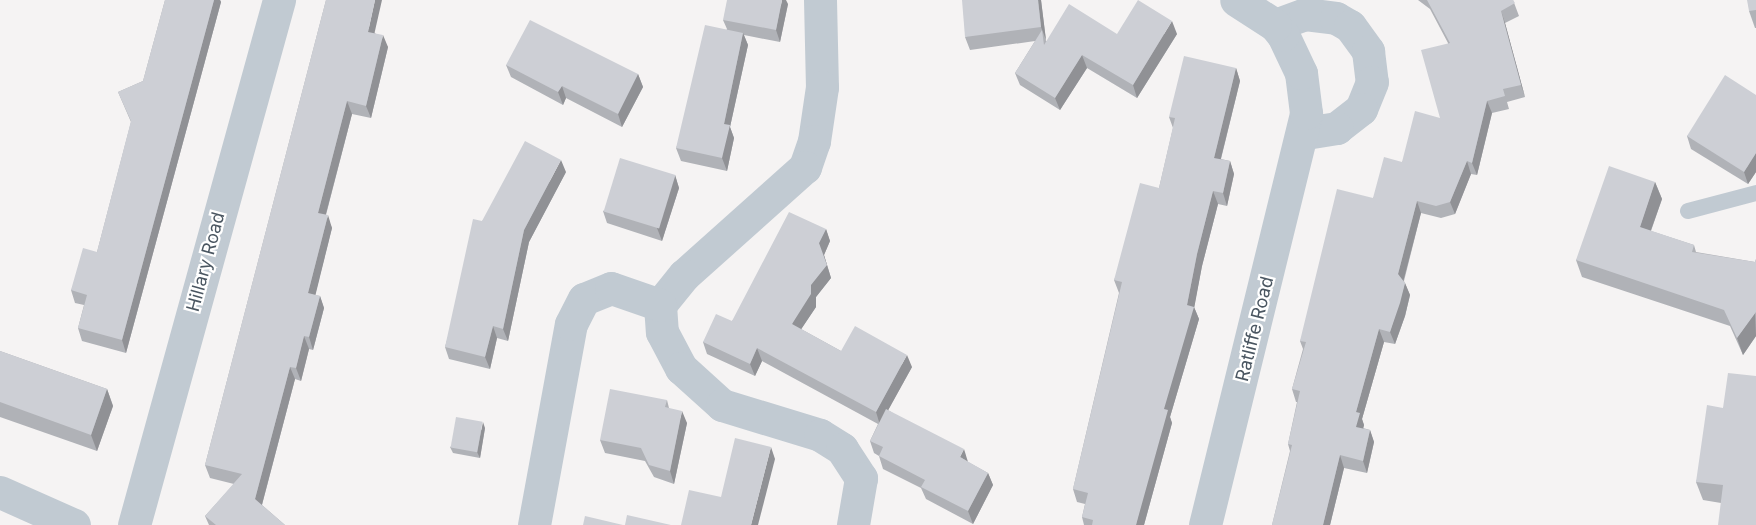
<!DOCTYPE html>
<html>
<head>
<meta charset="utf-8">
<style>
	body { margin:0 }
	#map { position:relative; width:1756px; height:525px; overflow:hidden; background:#f5f3f3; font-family:Inter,sans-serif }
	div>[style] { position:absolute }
	.lane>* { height:16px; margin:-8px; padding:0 8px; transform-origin:8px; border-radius:8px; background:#c1cad2 }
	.street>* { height:33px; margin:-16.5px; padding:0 16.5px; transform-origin:16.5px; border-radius:16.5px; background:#c1cad2 }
	.wall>* { inset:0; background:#b0b2b7 }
	.shaded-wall>* { inset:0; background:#909195 }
	.building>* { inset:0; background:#cdcfd5; transform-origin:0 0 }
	span { translate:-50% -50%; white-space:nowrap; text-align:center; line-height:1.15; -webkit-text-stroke:4.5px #fff; paint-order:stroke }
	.street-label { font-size:18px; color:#4a5661 }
</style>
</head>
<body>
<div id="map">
	<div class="lane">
		<div style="left:1688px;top:211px;width:70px;rotate:-14.8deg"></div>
	</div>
	<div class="street">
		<div style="left:820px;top:0;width:87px;rotate:88.7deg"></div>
		<div style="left:822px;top:87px;width:55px;rotate:98.4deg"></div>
		<div style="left:814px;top:141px;width:28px;rotate:109deg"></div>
		<div style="left:805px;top:167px;width:162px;rotate:138.2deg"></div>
		<div style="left:684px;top:275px;width:38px;rotate:129deg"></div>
		<div style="left:660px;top:305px;width:27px;rotate:86deg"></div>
		<div style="left:662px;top:332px;width:41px;rotate:62.2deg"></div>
		<div style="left:681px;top:368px;width:55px;rotate:42.1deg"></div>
		<div style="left:722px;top:405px;width:102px;rotate:17deg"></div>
		<div style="left:820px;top:435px;width:26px;rotate:32deg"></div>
		<div style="left:842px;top:449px;width:35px;rotate:57deg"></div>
		<div style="left:861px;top:478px;width:48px;rotate:99.7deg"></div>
		<div style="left:1275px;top:25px;width:32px;rotate:-20deg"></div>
		<div style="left:1305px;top:14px;width:31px;rotate:7deg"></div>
		<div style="left:1336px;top:18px;width:16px;rotate:30deg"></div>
		<div style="left:1350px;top:26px;width:31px;rotate:54deg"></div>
		<div style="left:1368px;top:51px;width:31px;rotate:83deg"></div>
		<div style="left:1372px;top:82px;width:29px;rotate:112deg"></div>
		<div style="left:1361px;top:109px;width:31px;rotate:142deg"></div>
		<div style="left:1337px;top:128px;width:33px;rotate:171deg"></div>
		<div style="left:0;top:492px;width:81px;rotate:24deg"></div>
		<div style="left:134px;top:525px;width:545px;rotate:-74.56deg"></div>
		<div style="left:534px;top:525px;width:204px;rotate:-79.6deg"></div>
		<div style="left:571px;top:324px;width:28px;rotate:-63deg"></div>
		<div style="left:584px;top:299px;width:29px;rotate:-22deg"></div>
		<div style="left:611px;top:288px;width:52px;rotate:19.1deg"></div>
		<div style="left:1205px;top:525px;width:424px;rotate:-76.2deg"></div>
		<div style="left:1306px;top:113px;width:40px;rotate:-97.1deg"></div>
		<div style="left:1301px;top:73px;width:42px;rotate:-115.3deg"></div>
		<div style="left:1283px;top:35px;width:13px;rotate:-129deg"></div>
		<div style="left:1275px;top:25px;width:46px;rotate:-147.3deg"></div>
	</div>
	<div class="wall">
		<div style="clip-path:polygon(165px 0,220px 0,221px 2px,126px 353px,82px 341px,78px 328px,84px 305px,75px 303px,71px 290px,97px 252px,131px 122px,118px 92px,143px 81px)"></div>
		<div style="clip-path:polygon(326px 0,375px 33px,388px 47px,371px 118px,352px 114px,326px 215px,332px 228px,315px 295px,320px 296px,324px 308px,313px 350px,309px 349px,301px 381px,295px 379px,262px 505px,285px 525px,209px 525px,205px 516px,234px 484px,210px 478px,205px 465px)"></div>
		<div style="clip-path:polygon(1041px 0,1046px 41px,1117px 34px,1177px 34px,1137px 98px,1087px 68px,1060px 110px,1020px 85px,1015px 73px,1035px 41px,970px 50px,965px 37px)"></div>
		<div style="clip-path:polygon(1418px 0,1513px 0,1519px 16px,1505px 23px,1525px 97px,1507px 102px,1509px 109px,1492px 113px,1477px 175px,1471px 174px,1455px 214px,1441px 218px,1421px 213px,1404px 281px,1410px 295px,1405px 316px,1395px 344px,1384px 342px,1362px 419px,1364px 425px,1363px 428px,1370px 430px,1374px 442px,1367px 473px,1344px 468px,1330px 525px,1272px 525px,1290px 451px,1288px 444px,1297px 402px,1296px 402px,1292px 389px,1303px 349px,1300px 341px,1373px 198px,1402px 162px,1440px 118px,1448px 43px,1430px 9px)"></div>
		<div style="clip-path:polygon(1756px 0,1756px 28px,1755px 28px,1749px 11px)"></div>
		<div style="clip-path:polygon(788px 4px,780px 42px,744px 35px,748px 45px,730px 127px,734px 138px,727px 171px,681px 161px,676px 148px,727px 29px,723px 20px)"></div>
		<div style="clip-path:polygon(506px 65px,638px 74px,643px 87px,622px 127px,566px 98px,563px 105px,511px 77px)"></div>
		<div style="clip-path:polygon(1236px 68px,1240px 81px,1221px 159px,1230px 161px,1234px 174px,1227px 206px,1218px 204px,1202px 266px,1194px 307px,1199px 319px,1170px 417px,1172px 423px,1144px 525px,1084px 525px,1082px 517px,1085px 504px,1077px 502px,1073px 489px,1119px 293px,1114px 280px,1159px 188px,1173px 128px,1169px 117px)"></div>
		<div style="clip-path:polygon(1756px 95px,1756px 172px,1748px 184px,1691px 149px,1687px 136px)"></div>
		<div style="clip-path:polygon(566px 172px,529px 242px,508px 341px,497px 338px,490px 369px,449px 359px,445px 347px,482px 221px)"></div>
		<div style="clip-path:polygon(675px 175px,679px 188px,662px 241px,607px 223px,603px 211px)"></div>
		<div style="clip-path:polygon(1655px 182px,1662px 199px,1651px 231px,1694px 245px,1696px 252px,1755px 262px,1756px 259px,1756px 336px,1743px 355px,1730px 326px,1582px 277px,1576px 260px)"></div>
		<div style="clip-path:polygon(826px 229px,830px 241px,824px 255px,831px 278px,816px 297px,816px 307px,801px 329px,841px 351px,912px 367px,888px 410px,968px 462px,988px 473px,993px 485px,973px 524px,926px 499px,921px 488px,883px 469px,879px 456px,874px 453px,870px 441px,878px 424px,762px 361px,755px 376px,707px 354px,703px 342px,732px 321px)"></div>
		<div style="clip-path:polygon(0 351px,107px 389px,113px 406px,97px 451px,0 417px)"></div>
		<div style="clip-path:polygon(1756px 376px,1721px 503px,1703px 500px,1696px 482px,1723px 408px)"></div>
		<div style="clip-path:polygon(667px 400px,669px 408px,687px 423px,674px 484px,654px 477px,645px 461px,605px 453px,600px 440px)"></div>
		<div style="clip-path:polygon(485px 428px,480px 458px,453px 453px,450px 447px)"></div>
	</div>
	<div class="shaded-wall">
		<div style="clip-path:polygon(214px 0,220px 0,221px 2px,126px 353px,122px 340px)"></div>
		<div style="clip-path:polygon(375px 0,382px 0,372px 44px,368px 32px)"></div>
		<div style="clip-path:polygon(782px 0,786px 0,788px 4px,780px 42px,776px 30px)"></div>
		<div style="clip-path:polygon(1038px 0,1041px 0,1046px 40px,1041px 27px)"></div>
		<div style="clip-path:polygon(1501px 11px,1505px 23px,1525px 97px,1521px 85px)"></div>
		<div style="clip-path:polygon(1172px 21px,1177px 34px,1137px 98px,1133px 85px)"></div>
		<div style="clip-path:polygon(743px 33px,748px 45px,730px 127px,734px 138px,727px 171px,722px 158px,724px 124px)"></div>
		<div style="clip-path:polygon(383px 35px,388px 47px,371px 118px,366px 106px)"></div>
		<div style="clip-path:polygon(1082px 55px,1087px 68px,1060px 110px,1055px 98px)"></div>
		<div style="clip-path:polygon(1236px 68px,1240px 81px,1218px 170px,1214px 158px)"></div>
		<div style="clip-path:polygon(638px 74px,643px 87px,622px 127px,618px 114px)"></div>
		<div style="clip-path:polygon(562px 86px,566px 98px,563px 105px,558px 92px)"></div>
		<div style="clip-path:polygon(347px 101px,352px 114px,323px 225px,318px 213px)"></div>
		<div style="clip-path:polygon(1487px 101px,1492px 113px,1477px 175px,1472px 163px)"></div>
		<div style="clip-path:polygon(1756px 153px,1756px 172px,1748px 184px,1744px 172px)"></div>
		<div style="clip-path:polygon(561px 160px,566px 172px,529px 242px,508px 341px,503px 329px,524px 230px)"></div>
		<div style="clip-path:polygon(1230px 161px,1234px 174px,1227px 206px,1223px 193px)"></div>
		<div style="clip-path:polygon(1467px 161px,1471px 174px,1455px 214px,1450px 202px)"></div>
		<div style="clip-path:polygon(675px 175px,679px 188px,662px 241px,657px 228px)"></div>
		<div style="clip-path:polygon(1655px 182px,1662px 199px,1646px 244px,1640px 227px)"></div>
		<div style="clip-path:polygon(1213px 191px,1218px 204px,1202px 266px,1194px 309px,1194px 307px,1199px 319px,1170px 417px,1172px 423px,1144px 525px,1136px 525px,1187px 305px,1197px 254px)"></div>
		<div style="clip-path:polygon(1417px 201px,1421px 213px,1402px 286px,1398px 274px)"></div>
		<div style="clip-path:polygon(328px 215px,332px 228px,313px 305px,308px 293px)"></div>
		<div style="clip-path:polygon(826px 229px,830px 241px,824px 255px,831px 278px,816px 297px,816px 307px,796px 337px,792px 324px,811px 285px,819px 243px)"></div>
		<div style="clip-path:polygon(1405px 283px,1410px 295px,1405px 316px,1395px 344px,1390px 332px)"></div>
		<div style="clip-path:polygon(320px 296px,324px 308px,313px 350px,309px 337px)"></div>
		<div style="clip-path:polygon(1755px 312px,1756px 336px,1743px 355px,1737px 338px)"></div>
		<div style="clip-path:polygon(493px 326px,497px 338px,490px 369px,485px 357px)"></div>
		<div style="clip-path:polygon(1379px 329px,1384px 342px,1362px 419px,1364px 425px,1361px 439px,1356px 427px,1356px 412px)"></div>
		<div style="clip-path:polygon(304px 336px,309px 349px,301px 381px,296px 368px)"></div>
		<div style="clip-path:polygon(757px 348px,762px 361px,755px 376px,750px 364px)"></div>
		<div style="clip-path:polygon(907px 355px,912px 367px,880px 425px,876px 412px)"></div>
		<div style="clip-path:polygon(290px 367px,295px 379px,260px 512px,255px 499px)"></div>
		<div style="clip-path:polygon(107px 389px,113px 406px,97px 451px,91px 435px)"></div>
		<div style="clip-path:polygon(682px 411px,687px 423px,674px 484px,670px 471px)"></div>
		<div style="clip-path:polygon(483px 422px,485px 428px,480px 458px,477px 452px)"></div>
		<div style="clip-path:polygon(1370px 430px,1374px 442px,1367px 473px,1363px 461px)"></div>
		<div style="clip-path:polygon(771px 447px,775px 459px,758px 525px,751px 525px)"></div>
		<div style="clip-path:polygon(964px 449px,968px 462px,960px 457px)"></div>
		<div style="clip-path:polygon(1340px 455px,1344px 468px,1330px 525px,1323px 525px)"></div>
		<div style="clip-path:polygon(988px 473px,993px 485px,973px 524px,968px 511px)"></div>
	</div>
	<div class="building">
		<div style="clip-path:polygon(165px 0,214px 0,122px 340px,78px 328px,87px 295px,71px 290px,83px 248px,97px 252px,131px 121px,118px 92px,143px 81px)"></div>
		<div style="clip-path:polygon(326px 0,375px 0,368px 32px,383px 35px,366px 106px,347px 101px,318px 213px,328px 215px,308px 293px,320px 296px,309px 337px,304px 336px,296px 368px,290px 367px,255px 499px,285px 525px,216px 525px,205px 516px,242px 474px,205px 465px)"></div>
		<div style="clip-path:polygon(727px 0,782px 0,776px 30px,723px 20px)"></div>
		<div style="clip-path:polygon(962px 0,1038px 0,1041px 27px,965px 37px)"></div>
		<div style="clip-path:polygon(1138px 0,1172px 21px,1133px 85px,1082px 55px,1055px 98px,1015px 73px,1042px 30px,1044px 45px,1069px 4px,1117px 34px)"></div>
		<div style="clip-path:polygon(1427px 0,1513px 0,1515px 3px,1501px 11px,1521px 85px,1503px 89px,1505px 96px,1487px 101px,1472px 163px,1467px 161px,1450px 202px,1436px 206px,1417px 201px,1398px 274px,1405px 283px,1400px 303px,1390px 332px,1379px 329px,1356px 412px,1360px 413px,1356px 427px,1370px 430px,1363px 461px,1340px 455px,1323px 525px,1272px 525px,1292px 445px,1288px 444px,1300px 391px,1292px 389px,1306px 342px,1300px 341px,1337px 189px,1373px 198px,1384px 157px,1402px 162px,1415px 111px,1440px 118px,1421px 50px,1450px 43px)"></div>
		<div style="clip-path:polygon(1747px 0,1756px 0,1756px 10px,1749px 11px)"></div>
		<div style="clip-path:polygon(530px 20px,638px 74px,618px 114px,562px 86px,558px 92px,506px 65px)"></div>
		<div style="clip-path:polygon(705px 25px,743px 33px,724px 124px,730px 125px,722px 158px,676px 148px)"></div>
		<div style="clip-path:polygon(1184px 56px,1236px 68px,1214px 158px,1230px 161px,1223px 193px,1213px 191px,1197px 254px,1187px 305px,1194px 307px,1164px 409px,1168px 410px,1136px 525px,1092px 525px,1093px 520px,1082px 517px,1088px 493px,1073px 489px,1122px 282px,1114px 280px,1140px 183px,1159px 188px,1175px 118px,1169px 117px)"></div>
		<div style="clip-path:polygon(1725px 75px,1756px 95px,1756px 153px,1744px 172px,1687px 136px)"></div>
		<div style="clip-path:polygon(525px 141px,561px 160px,524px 230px,503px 329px,493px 326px,485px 357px,445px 347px,473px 219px,482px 221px)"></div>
		<div style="left:620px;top:158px;width:58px;height:56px;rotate:17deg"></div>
		<div style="clip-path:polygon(1609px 166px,1655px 182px,1640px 227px,1694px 245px,1692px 252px,1755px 262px,1756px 259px,1756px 312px,1737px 338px,1724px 310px,1576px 260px)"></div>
		<div style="clip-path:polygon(789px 212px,826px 229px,819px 243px,827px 265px,811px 285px,811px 294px,792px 324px,841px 351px,855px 326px,907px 355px,876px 412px,757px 348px,750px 364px,703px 342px,716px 314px,732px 321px)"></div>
		<div style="clip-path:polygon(0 351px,107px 389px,91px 435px,0 402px)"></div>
		<div style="clip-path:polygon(1728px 373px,1756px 376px,1756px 525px,1718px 525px,1723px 485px,1696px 482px,1707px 405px,1723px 408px)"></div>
		<div style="clip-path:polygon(610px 389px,667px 400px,665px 407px,682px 411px,670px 471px,649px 465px,641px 448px,600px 440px)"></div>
		<div style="clip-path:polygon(886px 409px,964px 449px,960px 457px,988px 473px,968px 511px,921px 487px,925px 480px,879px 456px,883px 447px,870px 441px)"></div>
		<div style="left:456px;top:417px;width:27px;height:31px;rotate:10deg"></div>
		<div style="clip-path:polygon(735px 438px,771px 447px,751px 525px,681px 525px,689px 490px,721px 497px)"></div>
		<div style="clip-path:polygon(627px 515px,671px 525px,625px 525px)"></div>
		<div style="clip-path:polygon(585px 516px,623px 525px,583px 525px)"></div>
	</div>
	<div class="street-label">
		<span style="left:206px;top:262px;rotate:-75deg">Hillary Road</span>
		<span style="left:1255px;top:329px;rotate:-76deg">Ratliffe Road</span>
	</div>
</div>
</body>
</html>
